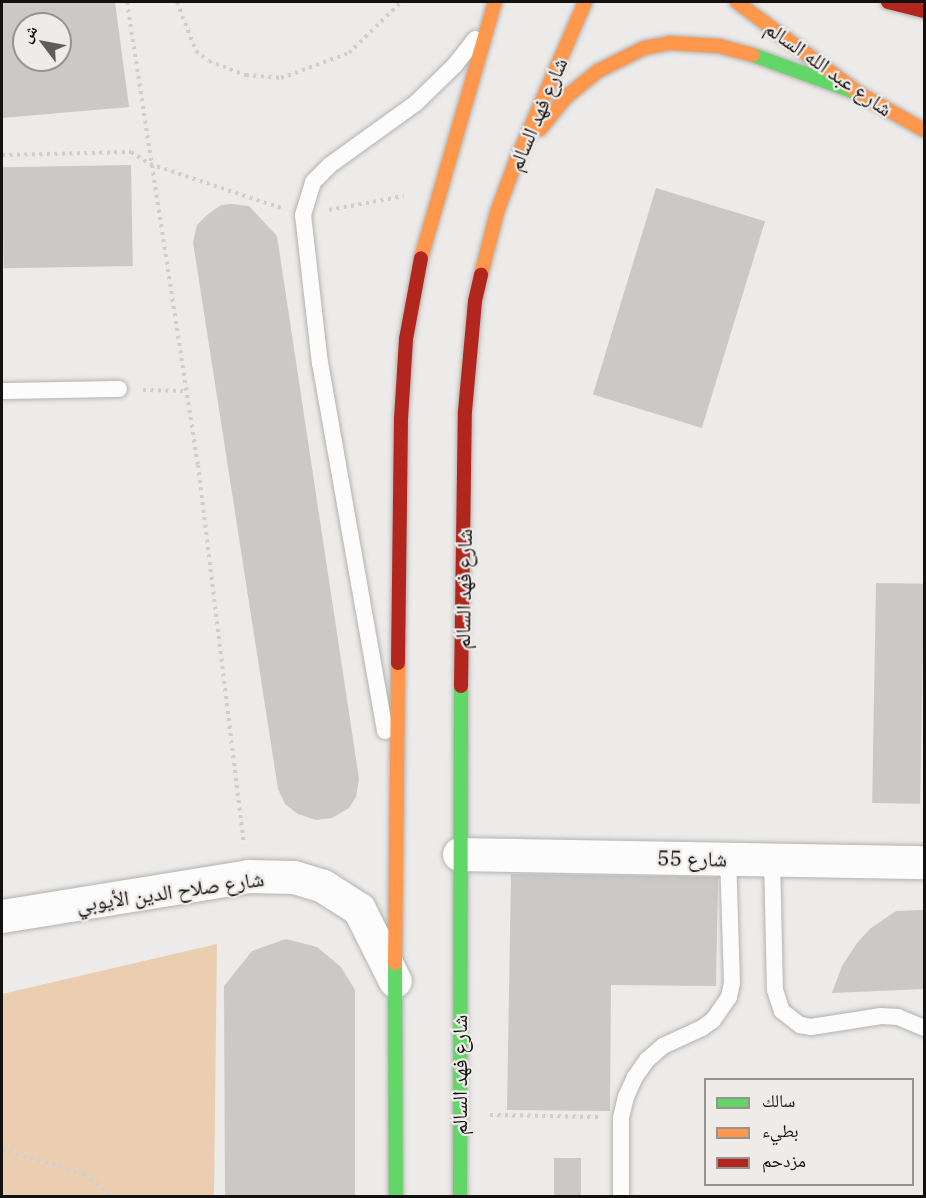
<!DOCTYPE html>
<html>
<head>
<meta charset="utf-8">
<style>
	body { margin:0 }
	#map { position:relative; width:926px; height:1198px; overflow:hidden; background:#edebe9; font-family:"IBM Plex Serif","Noto Naskh Arabic",serif }
	div>[style] { position:absolute }
	.green>* { inset:0; background:#eaceaf }
	.building>* { inset:0; background:#cac9c7; transform-origin:0 0 }
	.path>* { height:4px; margin-top:-2px; transform-origin:0; background:repeating-linear-gradient(90deg,#cfcfcf 0 3px,transparent 0 7.5px) }
	.roads { filter:drop-shadow(0 0 2px #b3b2b0) drop-shadow(0 0 2px #b3b2b0) }
	.lane>* { height:16px; margin:-8px; padding:0 8px; transform-origin:8px; border-radius:8px; background:#fcfcfc }
	.street>* { height:33px; margin:-16.5px; padding:0 16.5px; transform-origin:16.5px; border-radius:16.5px; background:#fcfcfc }
	.fast>* { height:14px; margin:-7px; padding:0 7px; transform-origin:7px; border-radius:7px; background:#63d668 }
	.slow>* { height:14px; margin:-7px; padding:0 7px; transform-origin:7px; border-radius:7px; background:#ff974d }
	.jam>* { height:14px; margin:-7px; padding:0 7px; transform-origin:7px; border-radius:7px; background:#b3261e }
	span { translate:-50% -50%; white-space:nowrap; text-align:center; line-height:1.15; -webkit-text-stroke:4.5px #eeebe8; paint-order:stroke }
	.street-label { font-size:21px; color:#131211 }
	.frame { position:absolute; inset:0; border:3px solid #131211; pointer-events:none }
	.legend { position:absolute; left:704px; top:1078px; width:210px; height:108px; box-sizing:border-box; background:#eeebe8; border:2px solid #969492; margin:0; padding:8px 10px; list-style:none; font-size:18px; color:#131211 }
	.legend li { display:flex; align-items:center; gap:12px; height:30px }
	.legend b { width:30px; border:2px solid #969492 }
	.north { position:absolute; left:12px; top:12px; width:60px; height:60px; box-sizing:border-box; background:#eeebe8; border:2px solid #969492; border-radius:50%; rotate:302deg; font-size:16px; font-weight:700; line-height:24px; text-align:center; color:#131211 }
	.north::after { content:''; display:block; margin:auto; width:21px; height:27px; background:#5f5e5d; clip-path:polygon(50% 0,100% 100%,50% 72%,0 100%) }
</style>
</head>
<body>
<div id="map">
	<div class="green">
		<div style="clip-path:polygon(217px 944px,214px 1196px,2px 1196px,2px 994px)"></div>
	</div>
	<div class="building">
		<div style="clip-path:polygon(evenodd,2px 2px,115px 2px,129px 107px,2px 118px,2px 2px,24px 24px,60px 24px,60px 60px,24px 60px,24px 24px)"></div>
		<div style="left:131px;top:165px;width:101px;height:129px;rotate:89deg"></div>
		<div style="left:656px;top:188px;width:114px;height:216px;rotate:17deg"></div>
		<div style="clip-path:polygon(231px 204px,249px 206px,277px 236px,359px 779px,356px 797px,349px 808px,332px 818px,316px 820px,298px 814px,285px 804px,278px 789px,193px 242px,197px 225px,207px 215px,221px 205px)"></div>
		<div style="left:876px;top:583px;width:48px;height:220px;rotate:1deg"></div>
		<div style="clip-path:polygon(511px 874px,718px 877px,716px 986px,611px 985px,610px 1111px,507px 1110px)"></div>
		<div style="clip-path:polygon(924px 910px,924px 989px,832px 993px,842px 966px,857px 943px,871px 928px,896px 911px)"></div>
		<div style="clip-path:polygon(286px 939px,317px 947px,341px 967px,355px 990px,355px 1197px,225px 1197px,224px 986px,252px 951px)"></div>
		<div style="left:554px;top:1158px;width:27px;height:39px"></div>
	</div>
	<div class="path">
		<div style="left:127px;top:2px;width:468px;rotate:81.3deg"></div>
		<div style="left:198px;top:465px;width:383px;rotate:83.1deg"></div>
		<div style="left:177px;top:2px;width:53px;rotate:68.8deg"></div>
		<div style="left:196px;top:51px;width:16px;rotate:38deg"></div>
		<div style="left:209px;top:61px;width:40px;rotate:21deg"></div>
		<div style="left:246px;top:75px;width:35px;rotate:5deg"></div>
		<div style="left:281px;top:78px;width:72px;rotate:-20.2deg"></div>
		<div style="left:349px;top:53px;width:73px;rotate:-44.4deg"></div>
		<div style="left:2px;top:155px;width:129px;rotate:-1.3deg"></div>
		<div style="left:131px;top:152px;width:22px;rotate:32deg"></div>
		<div style="left:150px;top:164px;width:138px;rotate:18.6deg"></div>
		<div style="left:329px;top:210px;width:76px;rotate:-10.6deg"></div>
		<div style="left:143px;top:390px;width:44px;rotate:1.3deg"></div>
		<div style="left:490px;top:1115px;width:110px;rotate:1deg"></div>
		<div style="left:2px;top:1149px;width:86px;rotate:17deg"></div>
		<div style="left:84px;top:1174px;width:35px;rotate:39deg"></div>
	</div>
	<div class="roads">
		<div class="lane">
			<div style="left:2px;top:391px;width:117px;rotate:-1deg"></div>
			<div style="left:385px;top:731px;width:373px;rotate:-100deg"></div>
			<div style="left:320px;top:364px;width:150px;rotate:-96.5deg"></div>
			<div style="left:303px;top:215px;width:34px;rotate:-73deg"></div>
			<div style="left:313px;top:182px;width:24px;rotate:-45deg"></div>
			<div style="left:330px;top:165px;width:106px;rotate:-35.8deg"></div>
			<div style="left:416px;top:103px;width:54px;rotate:-44.3deg"></div>
			<div style="left:455px;top:65px;width:33px;rotate:-52deg"></div>
			<div style="left:772px;top:859px;width:131px;rotate:88.7deg"></div>
			<div style="left:775px;top:990px;width:22px;rotate:72deg"></div>
			<div style="left:782px;top:1011px;width:23px;rotate:38deg"></div>
			<div style="left:800px;top:1025px;width:11px;rotate:10deg"></div>
			<div style="left:811px;top:1027px;width:71px;rotate:-8.9deg"></div>
			<div style="left:881px;top:1016px;width:17px;rotate:3deg"></div>
			<div style="left:898px;top:1017px;width:28px;rotate:23deg"></div>
			<div style="left:621px;top:1196px;width:78px;rotate:-90deg"></div>
			<div style="left:621px;top:1118px;width:22px;rotate:-77deg"></div>
			<div style="left:626px;top:1097px;width:22px;rotate:-66deg"></div>
			<div style="left:635px;top:1077px;width:21px;rotate:-55deg"></div>
			<div style="left:647px;top:1060px;width:21px;rotate:-41deg"></div>
			<div style="left:663px;top:1046px;width:43px;rotate:-24.8deg"></div>
			<div style="left:702px;top:1028px;width:14px;rotate:-36deg"></div>
			<div style="left:713px;top:1020px;width:28px;rotate:-55deg"></div>
			<div style="left:729px;top:997px;width:14px;rotate:-78deg"></div>
			<div style="left:732px;top:983px;width:124px;rotate:-91.8deg"></div>
		</div>
		<div class="street">
			<div style="left:459px;top:854px;width:465px;rotate:1deg"></div>
			<div style="left:2px;top:916px;width:249px;rotate:-9.2deg"></div>
			<div style="left:248px;top:876px;width:46px;rotate:1.2deg"></div>
			<div style="left:294px;top:877px;width:30px;rotate:17deg"></div>
			<div style="left:323px;top:886px;width:43px;rotate:32.6deg"></div>
			<div style="left:359px;top:909px;width:80px;rotate:63.4deg"></div>
		</div>
		<div class="fast">
			<div style="left:753px;top:55px;width:114px;rotate:20deg"></div>
			<div style="left:395px;top:963px;width:233px;rotate:89.8deg"></div>
			<div style="left:460px;top:1196px;width:510px;rotate:-89.89deg"></div>
		</div>
		<div class="slow">
			<div style="left:737px;top:2px;width:154px;rotate:36.8deg"></div>
			<div style="left:860px;top:94px;width:73px;rotate:29.4deg"></div>
			<div style="left:540px;top:129px;width:41px;rotate:-50.9deg"></div>
			<div style="left:566px;top:97px;width:41px;rotate:-39.1deg"></div>
			<div style="left:598px;top:71px;width:51px;rotate:-26.6deg"></div>
			<div style="left:644px;top:48px;width:26px;rotate:-11deg"></div>
			<div style="left:670px;top:43px;width:49px;rotate:3.5deg"></div>
			<div style="left:719px;top:46px;width:35px;rotate:15deg"></div>
			<div style="left:421px;top:258px;width:266px;rotate:-73.9deg"></div>
			<div style="left:481px;top:275px;width:65px;rotate:-75.7deg"></div>
			<div style="left:497px;top:212px;width:54px;rotate:-69.6deg"></div>
			<div style="left:516px;top:161px;width:173px;rotate:-66.5deg"></div>
			<div style="left:395px;top:963px;width:300px;rotate:-89.4deg"></div>
		</div>
		<div class="jam">
			<div style="left:888px;top:2px;width:37px;rotate:14deg"></div>
			<div style="left:398px;top:663px;width:244px;rotate:-89.3deg"></div>
			<div style="left:401px;top:419px;width:80px;rotate:-86.4deg"></div>
			<div style="left:406px;top:339px;width:82px;rotate:-79.5deg"></div>
			<div style="left:461px;top:686px;width:275px;rotate:-89.2deg"></div>
			<div style="left:465px;top:411px;width:110px;rotate:-84.8deg"></div>
			<div style="left:475px;top:301px;width:27px;rotate:-77deg"></div>
		</div>
	</div>
	<div class="street-label">
		<span style="left:829px;top:68px;rotate:35deg">شارع عبد الله السالم</span>
		<span style="left:537px;top:114px;rotate:-67deg">شارع فهد السالم</span>
		<span style="left:463px;top:589px;rotate:-89deg">شارع فهد السالم</span>
		<span style="left:692px;top:858px;rotate:1deg">شارع 55</span>
		<span style="left:170px;top:891px;rotate:-8deg">شارع صلاح الدين الأيوبي</span>
		<span style="left:459px;top:1075px;rotate:-90deg">شارع فهد السالم</span>
	</div>
	<div class="frame"></div>
	<ul class="legend">
	<li><b style="height:8px;background:#63d668"></b>سالك</li>
	<li><b style="height:8px;background:#ff974d"></b>بطيء</li>
	<li><b style="height:8px;background:#b3261e"></b>مزدحم</li>
	</ul>
	<div class="north">ش</div>
</div>
</body>
</html>
